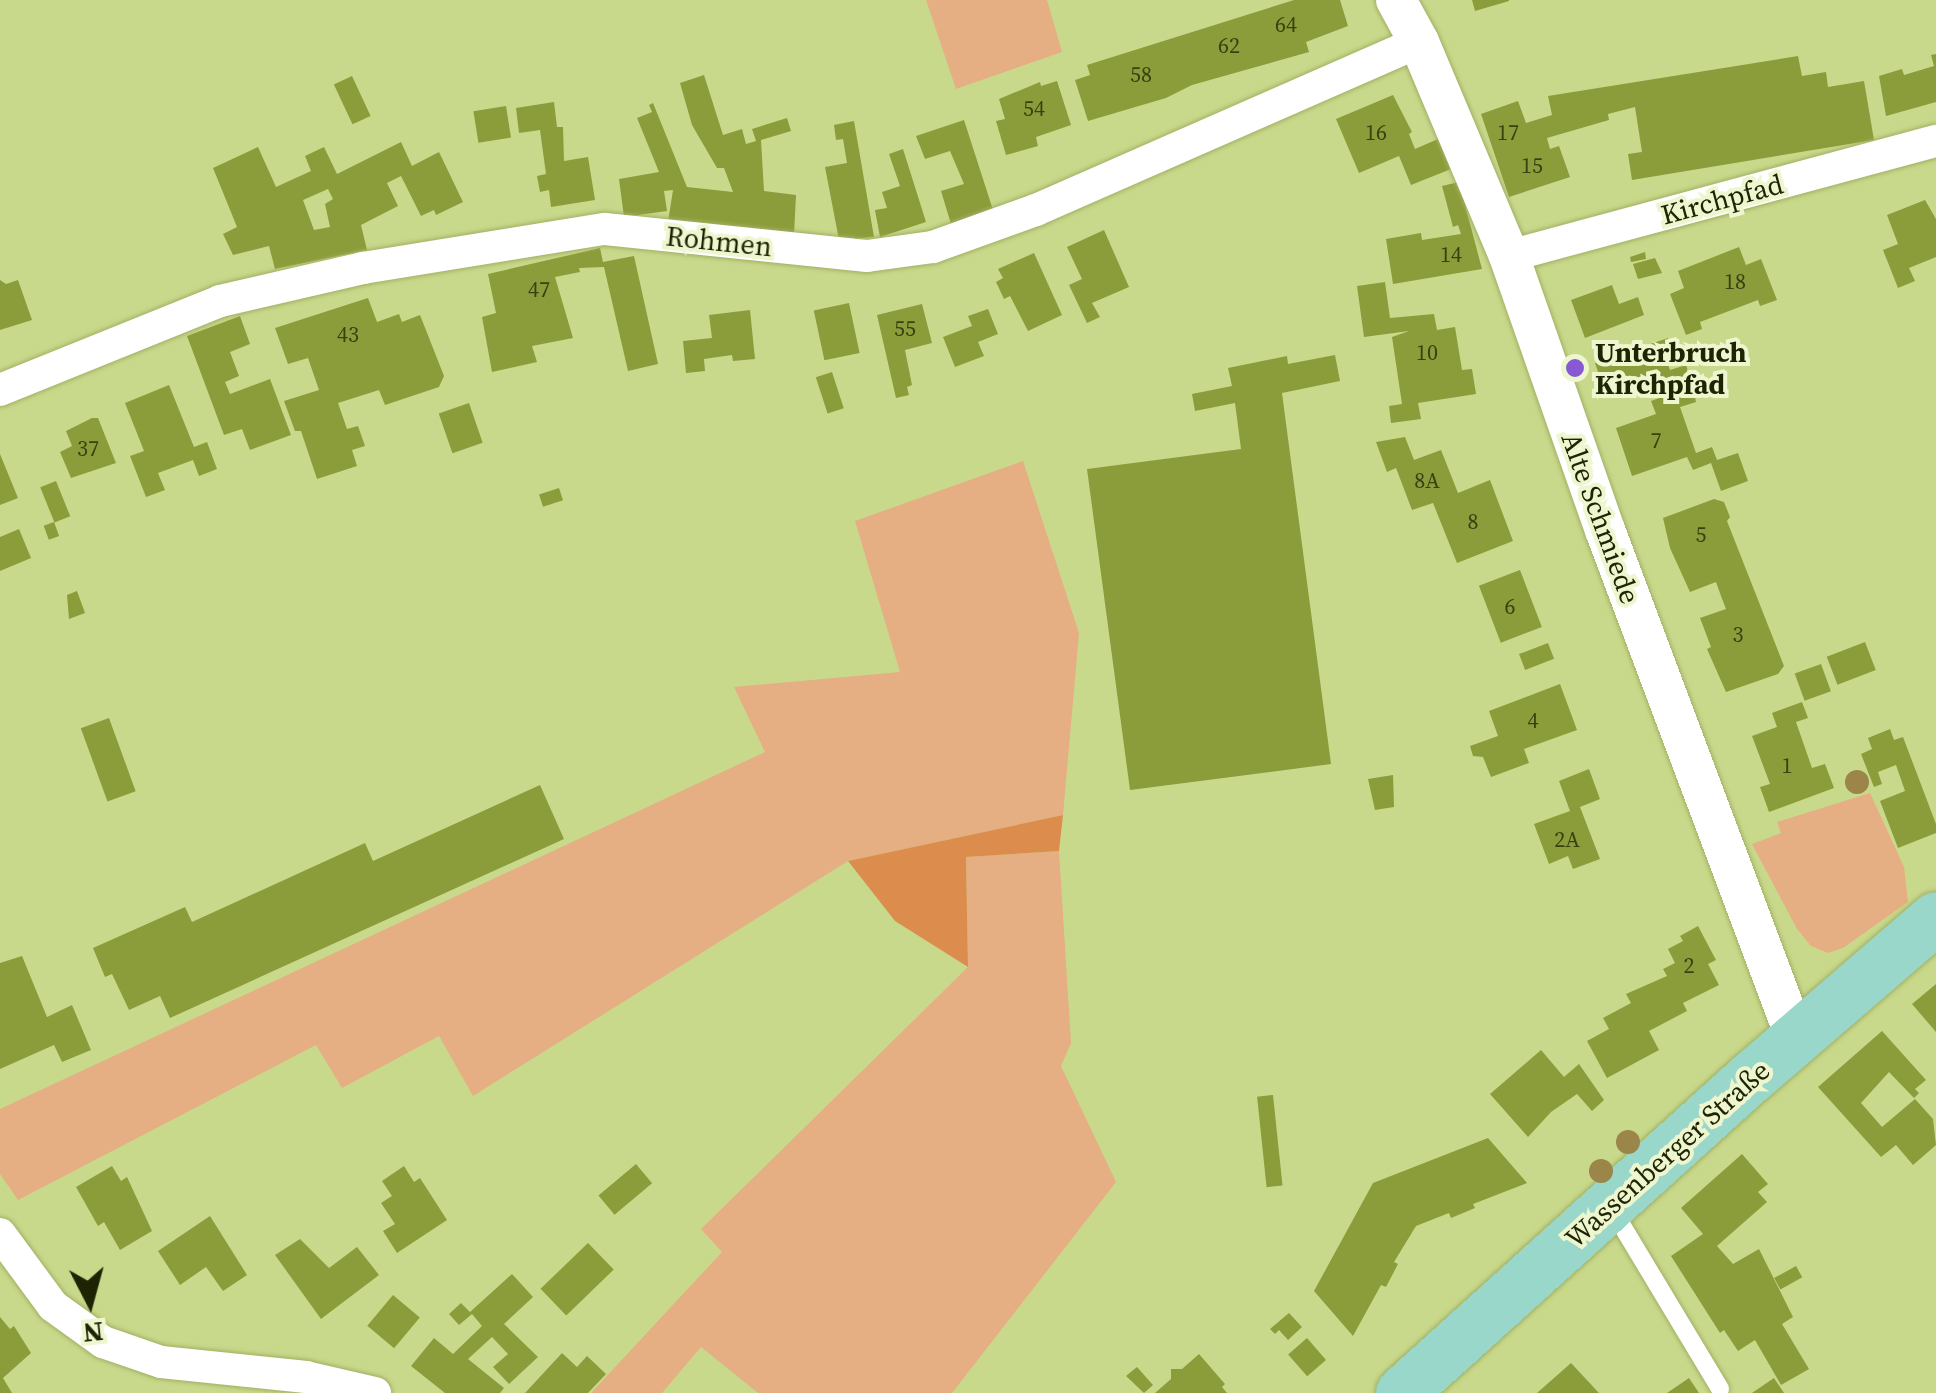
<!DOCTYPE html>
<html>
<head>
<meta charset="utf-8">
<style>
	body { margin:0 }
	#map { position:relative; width:1936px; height:1393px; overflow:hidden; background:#c9d98b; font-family:"Source Serif 4",serif }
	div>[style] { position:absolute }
	.green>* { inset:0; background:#e6ae83 }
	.forest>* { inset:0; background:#dc8d4d }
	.building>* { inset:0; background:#8b9c3a; transform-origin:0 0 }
	.roads { filter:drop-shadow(0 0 2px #a1b064) drop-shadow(0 0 2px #a1b064) }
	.service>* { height:18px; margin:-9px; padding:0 9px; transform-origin:9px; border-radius:9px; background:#fff }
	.minor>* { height:32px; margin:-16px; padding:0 16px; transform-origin:16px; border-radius:16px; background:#fff }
	.tertiary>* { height:40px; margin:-20px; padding:0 20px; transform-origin:20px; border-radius:20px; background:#fff }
	.primary>* { height:52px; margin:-26px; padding:0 26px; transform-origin:26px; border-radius:26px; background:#9ad7cb }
	.trees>* { width:24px; height:24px; margin:-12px; border-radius:50%; background:#9b8548 }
	.dots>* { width:28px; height:28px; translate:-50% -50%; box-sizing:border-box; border:5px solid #edf6cf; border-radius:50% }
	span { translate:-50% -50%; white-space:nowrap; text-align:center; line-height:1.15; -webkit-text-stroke:8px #edf6cf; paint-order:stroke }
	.number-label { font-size:22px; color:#394111 }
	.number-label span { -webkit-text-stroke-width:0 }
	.street-label { font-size:28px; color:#1e2303 }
	.poi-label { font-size:28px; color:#1e2303; font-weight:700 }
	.left { translate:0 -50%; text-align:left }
	.north { position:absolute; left:40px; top:1253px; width:100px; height:100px; -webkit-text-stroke:8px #edf6cf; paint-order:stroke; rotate:174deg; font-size:28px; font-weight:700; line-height:40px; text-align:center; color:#1e2303 }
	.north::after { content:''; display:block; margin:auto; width:35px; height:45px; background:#1e2303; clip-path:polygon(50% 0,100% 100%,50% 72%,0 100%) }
</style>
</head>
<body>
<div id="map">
	<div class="green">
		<div style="clip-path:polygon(926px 0,1047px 0,1062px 52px,956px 89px)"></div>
		<div style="clip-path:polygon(1023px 461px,1079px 633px,1063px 815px,848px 861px,473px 1096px,439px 1036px,342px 1088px,316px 1045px,18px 1200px,0 1174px,0 1109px,765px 752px,734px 687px,900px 672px,855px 521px)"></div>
		<div style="clip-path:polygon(1870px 793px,1904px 867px,1908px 902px,1843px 948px,1828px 953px,1811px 946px,1797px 929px,1752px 844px,1781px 833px,1777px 822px)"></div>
		<div style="clip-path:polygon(1059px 851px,1071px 1043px,1061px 1066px,1116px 1182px,952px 1393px,758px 1393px,701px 1347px,662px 1393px,591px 1393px,722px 1252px,701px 1229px,968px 967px,966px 857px)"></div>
	</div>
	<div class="forest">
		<div style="clip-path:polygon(1063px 815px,1059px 851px,966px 857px,968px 967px,895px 921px,848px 861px)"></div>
	</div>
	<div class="building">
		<div style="clip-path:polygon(1294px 0,1340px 0,1348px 26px,1306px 42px,1309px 52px,1192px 85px,1166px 98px,1088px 121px,1075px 80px,1090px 75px,1087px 65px)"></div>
		<div style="clip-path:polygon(1472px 0,1509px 0,1509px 1px,1475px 11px)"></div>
		<div style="clip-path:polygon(1936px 54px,1936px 102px,1886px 116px,1879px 76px,1902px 69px,1904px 75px,1934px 66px,1931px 55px)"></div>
		<div style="clip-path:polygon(1798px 56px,1802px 76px,1826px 72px,1828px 87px,1864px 81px,1874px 140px,1632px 180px,1628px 154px,1642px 152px,1635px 107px,1608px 114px,1609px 120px,1547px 138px,1550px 149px,1559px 146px,1570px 177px,1509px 197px,1481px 114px,1518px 101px,1526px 123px,1552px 115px,1548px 96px)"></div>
		<div style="clip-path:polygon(704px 75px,723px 135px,742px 129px,746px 144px,756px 141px,752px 129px,787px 118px,791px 131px,761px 140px,764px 191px,796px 195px,794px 235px,668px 222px,673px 190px,664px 191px,667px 211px,624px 217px,619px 179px,659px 172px,637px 118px,652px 112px,649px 105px,653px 103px,687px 187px,733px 192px,724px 168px,717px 168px,692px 125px,680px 83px)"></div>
		<div style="left:352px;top:76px;width:44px;height:20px;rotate:65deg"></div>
		<div style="clip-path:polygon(1057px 81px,1071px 125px,1036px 137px,1038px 146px,1006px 155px,996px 121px,1005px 119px,999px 99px,1040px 82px,1041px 86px)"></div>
		<div style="clip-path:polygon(1393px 95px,1412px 132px,1409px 134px,1415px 149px,1438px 139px,1451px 169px,1411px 185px,1399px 156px,1359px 173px,1336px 119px)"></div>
		<div style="clip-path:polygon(554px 102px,557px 127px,563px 127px,564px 161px,588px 157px,595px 200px,551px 207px,549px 190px,540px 192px,537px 176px,546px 174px,540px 130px,519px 133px,516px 108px)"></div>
		<div style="left:506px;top:106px;width:32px;height:33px;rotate:81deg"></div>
		<div style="clip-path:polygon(964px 120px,993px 210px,951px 224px,941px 191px,964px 184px,950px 151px,925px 159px,916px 136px)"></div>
		<div style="clip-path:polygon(854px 121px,874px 237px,839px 240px,825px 167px,847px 163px,843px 139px,836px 140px,834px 125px)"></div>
		<div style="clip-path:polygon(evenodd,401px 142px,412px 166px,439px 152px,463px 202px,436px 215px,434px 210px,421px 216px,401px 176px,387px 183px,398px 206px,361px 225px,367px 250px,275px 269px,269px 246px,233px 255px,223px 234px,237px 227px,213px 168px,258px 147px,276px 187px,311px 171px,305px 156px,324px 147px,337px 174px,401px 142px,328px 189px,333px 199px,325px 204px,330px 227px,314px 230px,303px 200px,328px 189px)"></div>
		<div style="clip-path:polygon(903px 149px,926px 222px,880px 237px,875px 210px,887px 208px,882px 192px,900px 186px,889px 154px)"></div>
		<div style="clip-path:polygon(1459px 182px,1482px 269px,1393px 284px,1386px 239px,1421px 233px,1422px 240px,1461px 234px,1458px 225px,1453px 227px,1442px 186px)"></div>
		<div style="clip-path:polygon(1925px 200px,1936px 219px,1936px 257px,1909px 268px,1915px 281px,1898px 288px,1883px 250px,1898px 244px,1887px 215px)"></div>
		<div style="clip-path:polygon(1104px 230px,1129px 287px,1092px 303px,1100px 317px,1087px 323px,1069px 285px,1082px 279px,1067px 247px)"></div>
		<div style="clip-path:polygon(1739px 247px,1746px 265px,1761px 259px,1777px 300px,1760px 306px,1758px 300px,1700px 322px,1702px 329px,1686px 335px,1670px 294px,1684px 288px,1678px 271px)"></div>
		<div style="clip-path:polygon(600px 248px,603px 262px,634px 256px,658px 364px,628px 371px,604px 267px,579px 268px,580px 272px,555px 277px,573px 338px,532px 346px,537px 362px,492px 372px,482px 317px,496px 313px,488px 274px)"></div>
		<div style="clip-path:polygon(1645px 252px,1646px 259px,1631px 262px,1630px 257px)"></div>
		<div style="clip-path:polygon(1034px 253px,1062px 315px,1028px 331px,1010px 296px,1004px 299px,996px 282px,1003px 278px,998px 269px)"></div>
		<div style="clip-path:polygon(1655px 258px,1662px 273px,1638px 279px,1633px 264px)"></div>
		<div style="clip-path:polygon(0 280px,6px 284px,18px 280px,32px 320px,0 330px)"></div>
		<div style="clip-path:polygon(1385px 282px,1390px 318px,1434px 314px,1437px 330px,1455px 327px,1462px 370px,1472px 369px,1476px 394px,1418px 403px,1421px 419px,1391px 423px,1389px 406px,1402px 404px,1392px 337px,1409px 331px,1364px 337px,1357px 286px)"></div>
		<div style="clip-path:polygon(1612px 285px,1619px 304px,1638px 297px,1644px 315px,1585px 338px,1571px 300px)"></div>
		<div style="clip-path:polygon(368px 298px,377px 322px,399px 314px,402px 322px,420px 315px,444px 376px,439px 387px,385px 405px,379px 390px,338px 403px,347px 429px,358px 426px,365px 446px,352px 450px,357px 466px,317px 479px,301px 431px,295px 431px,284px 401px,319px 390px,308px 358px,288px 364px,275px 328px)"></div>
		<div style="left:849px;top:303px;width:51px;height:36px;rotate:78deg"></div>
		<div style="clip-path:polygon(922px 304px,932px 343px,905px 350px,912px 385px,907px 387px,909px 395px,896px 398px,877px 315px)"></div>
		<div style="clip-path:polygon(988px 309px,998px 334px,978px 342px,984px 356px,955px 367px,943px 337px,972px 326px,968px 316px)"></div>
		<div style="clip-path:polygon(750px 310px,755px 359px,733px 361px,732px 355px,704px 359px,705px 371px,686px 373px,683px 341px,712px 338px,709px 315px)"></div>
		<div style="clip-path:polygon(240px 316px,250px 344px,230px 352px,239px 376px,225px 382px,230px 394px,270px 379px,291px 435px,250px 450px,242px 429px,224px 435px,187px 336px)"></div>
		<div style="clip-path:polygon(1668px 338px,1674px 356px,1666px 359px,1670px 370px,1686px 365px,1693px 386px,1696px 402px,1680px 407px,1696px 453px,1712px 447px,1717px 460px,1738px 453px,1748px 481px,1721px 491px,1711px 463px,1693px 470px,1687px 457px,1632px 476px,1616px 428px,1656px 414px,1651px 401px,1662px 397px,1656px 380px,1607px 398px,1595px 363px)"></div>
		<div style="clip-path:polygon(1335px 355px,1340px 381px,1282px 393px,1331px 764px,1130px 790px,1087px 469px,1241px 449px,1235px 403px,1195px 411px,1192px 394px,1232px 386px,1228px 368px,1287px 356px,1288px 364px)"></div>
		<div style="left:832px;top:372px;width:38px;height:17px;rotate:72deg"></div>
		<div style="clip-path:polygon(169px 385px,194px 447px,207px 442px,217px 469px,199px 476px,193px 460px,158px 473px,165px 490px,146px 497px,130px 456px,144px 451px,125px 403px)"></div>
		<div style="left:469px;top:403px;width:42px;height:32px;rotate:71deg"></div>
		<div style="clip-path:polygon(92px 418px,98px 418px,116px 463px,71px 478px,60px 452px,72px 446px,66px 431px)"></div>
		<div style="clip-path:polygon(1405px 437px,1414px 460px,1441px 450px,1458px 493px,1490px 480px,1513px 541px,1457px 563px,1433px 503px,1412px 510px,1396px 468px,1387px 472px,1376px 442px)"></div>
		<div style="clip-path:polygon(0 454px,18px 498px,0 505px)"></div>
		<div style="left:56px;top:481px;width:38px;height:17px;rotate:68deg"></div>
		<div style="left:559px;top:488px;width:13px;height:21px;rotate:72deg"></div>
		<div style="clip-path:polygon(1714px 499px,1724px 502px,1730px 517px,1727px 521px,1784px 666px,1778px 674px,1726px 692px,1707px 649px,1711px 647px,1700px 618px,1726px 609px,1721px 596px,1716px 582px,1690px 592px,1670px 548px,1663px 518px)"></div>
		<div style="left:54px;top:522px;width:15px;height:11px;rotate:70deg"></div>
		<div style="clip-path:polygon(19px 529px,31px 558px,0 571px,0 537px)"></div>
		<div style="left:1520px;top:570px;width:61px;height:44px;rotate:69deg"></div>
		<div style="clip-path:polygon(77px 591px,85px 613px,69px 619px,67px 595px)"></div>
		<div style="left:1865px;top:642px;width:30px;height:41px;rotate:69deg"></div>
		<div style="left:1548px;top:643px;width:17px;height:31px;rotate:69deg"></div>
		<div style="left:1821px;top:664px;width:29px;height:28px;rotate:70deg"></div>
		<div style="clip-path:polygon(1560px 684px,1577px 730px,1524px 749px,1529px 763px,1491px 777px,1483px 757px,1473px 756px,1470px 746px,1498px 736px,1489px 711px)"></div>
		<div style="clip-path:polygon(1802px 702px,1808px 718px,1796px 722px,1812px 768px,1825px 764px,1834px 788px,1769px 812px,1760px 787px,1770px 784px,1752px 736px,1777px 727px,1772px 713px)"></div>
		<div style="left:109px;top:718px;width:78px;height:30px;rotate:70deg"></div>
		<div style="clip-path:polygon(1890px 729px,1894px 740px,1903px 737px,1936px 824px,1936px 833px,1898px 848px,1880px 801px,1905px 791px,1896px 765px,1878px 772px,1882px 784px,1874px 787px,1861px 754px,1872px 749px,1868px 738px)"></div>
		<div style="clip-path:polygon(1589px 769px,1600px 799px,1580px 807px,1600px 859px,1573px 869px,1568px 856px,1549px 864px,1534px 824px,1570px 811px,1559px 781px)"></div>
		<div style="clip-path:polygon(1393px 775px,1394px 807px,1375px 810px,1368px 779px)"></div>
		<div style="clip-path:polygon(540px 785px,564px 839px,170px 1018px,160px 996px,129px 1010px,112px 974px,105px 977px,93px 948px,185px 907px,192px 922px,365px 843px,373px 861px)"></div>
		<div style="clip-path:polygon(1698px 926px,1716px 960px,1708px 964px,1719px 985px,1683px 1003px,1687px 1011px,1649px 1031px,1659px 1050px,1607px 1078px,1587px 1041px,1609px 1029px,1603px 1018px,1631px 1003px,1626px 994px,1667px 976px,1663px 969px,1675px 963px,1668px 949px,1683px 941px,1680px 936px)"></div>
		<div style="clip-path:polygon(22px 956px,47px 1017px,72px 1005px,91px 1050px,62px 1062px,54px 1045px,0 1069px,0 963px)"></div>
		<div style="clip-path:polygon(1936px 984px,1936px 1032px,1912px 1004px)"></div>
		<div style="clip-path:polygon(1882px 1031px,1926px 1080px,1915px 1089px,1919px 1093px,1914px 1098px,1889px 1072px,1861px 1103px,1882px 1127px,1915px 1099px,1933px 1119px,1936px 1145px,1913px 1165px,1896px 1145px,1881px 1157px,1818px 1087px)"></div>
		<div style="clip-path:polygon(1541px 1050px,1564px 1077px,1579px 1064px,1604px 1100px,1592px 1111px,1577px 1094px,1551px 1112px,1528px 1137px,1490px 1094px)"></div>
		<div style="left:1273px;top:1095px;width:91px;height:16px;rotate:84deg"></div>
		<div style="clip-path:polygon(1488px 1138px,1527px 1183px,1473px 1204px,1475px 1208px,1451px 1218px,1449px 1213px,1416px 1226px,1394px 1262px,1398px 1264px,1386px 1287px,1381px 1285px,1353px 1336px,1314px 1291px,1373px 1183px)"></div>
		<div style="clip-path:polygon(1742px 1154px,1768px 1184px,1758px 1192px,1767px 1202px,1717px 1246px,1733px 1264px,1759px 1249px,1793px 1317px,1782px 1324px,1809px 1369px,1781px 1385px,1755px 1340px,1738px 1351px,1724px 1330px,1720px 1333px,1671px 1256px,1703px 1234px,1681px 1208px)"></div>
		<div style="left:636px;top:1164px;width:25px;height:49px;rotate:50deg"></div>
		<div style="clip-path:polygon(112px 1166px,121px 1181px,127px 1177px,152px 1231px,120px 1250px,104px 1222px,98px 1226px,76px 1187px)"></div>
		<div style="clip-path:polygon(404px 1166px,414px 1182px,420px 1178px,447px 1220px,397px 1253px,383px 1231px,395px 1224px,381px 1203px,392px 1196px,382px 1181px)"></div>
		<div style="clip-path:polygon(210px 1216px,247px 1275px,223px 1291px,206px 1267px,180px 1285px,158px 1251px)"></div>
		<div style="clip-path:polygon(300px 1239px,329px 1268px,357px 1247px,379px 1275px,321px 1319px,275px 1255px)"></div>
		<div style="left:588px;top:1243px;width:37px;height:66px;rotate:46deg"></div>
		<div style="left:1796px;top:1266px;width:13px;height:25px;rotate:61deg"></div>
		<div style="clip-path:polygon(512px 1274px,533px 1297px,504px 1324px,538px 1357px,509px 1384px,493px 1367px,508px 1354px,492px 1337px,468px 1359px,504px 1388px,500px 1393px,445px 1393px,411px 1366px,434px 1338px,453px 1354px,482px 1326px,472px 1314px,459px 1325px,449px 1314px,461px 1303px,470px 1312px)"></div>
		<div style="left:393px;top:1295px;width:35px;height:40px;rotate:40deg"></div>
		<div style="clip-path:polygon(1289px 1313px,1302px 1327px,1288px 1340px,1279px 1330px,1275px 1334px,1270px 1329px)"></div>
		<div style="clip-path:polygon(0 1317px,10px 1329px,14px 1326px,31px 1353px,3px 1378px,12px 1393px,0 1393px)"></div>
		<div style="left:1307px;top:1338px;width:29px;height:25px;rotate:49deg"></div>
		<div style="clip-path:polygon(562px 1353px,577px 1367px,587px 1356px,606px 1374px,588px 1393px,525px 1393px)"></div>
		<div style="clip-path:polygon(1199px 1354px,1225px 1384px,1222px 1387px,1227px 1393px,1155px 1393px,1171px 1379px,1171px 1369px,1182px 1369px)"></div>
		<div style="clip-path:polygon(1571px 1363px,1599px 1393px,1537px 1393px)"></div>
		<div style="clip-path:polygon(1137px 1367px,1153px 1385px,1144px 1393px,1126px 1376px)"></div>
		<div style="clip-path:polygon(1689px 1378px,1699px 1393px,1667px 1393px)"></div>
		<div style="clip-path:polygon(1774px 1378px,1784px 1393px,1752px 1393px)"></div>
	</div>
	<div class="roads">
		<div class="service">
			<div style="left:1612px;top:1209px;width:210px;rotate:59deg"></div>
		</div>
		<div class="minor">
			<div style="left:1509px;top:256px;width:442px;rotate:-15.1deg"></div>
			<div style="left:0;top:390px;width:237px;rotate:-22deg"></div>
			<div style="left:220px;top:301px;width:147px;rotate:-13deg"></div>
			<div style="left:363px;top:268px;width:245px;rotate:-9.2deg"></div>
			<div style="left:605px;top:229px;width:263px;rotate:5.9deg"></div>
			<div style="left:867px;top:256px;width:67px;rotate:-7.8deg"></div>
			<div style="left:933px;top:247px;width:109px;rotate:-19.8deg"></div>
			<div style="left:1036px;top:210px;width:418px;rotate:-23.7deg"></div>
			<div style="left:0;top:1234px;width:89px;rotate:53.6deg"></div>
			<div style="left:53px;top:1306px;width:62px;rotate:35.8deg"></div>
			<div style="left:103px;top:1342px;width:61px;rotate:19deg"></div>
			<div style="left:161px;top:1362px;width:146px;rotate:5.9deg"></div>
			<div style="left:306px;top:1377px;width:71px;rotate:13.1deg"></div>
		</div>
		<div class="tertiary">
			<div style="left:1396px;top:0;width:48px;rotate:61.3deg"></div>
			<div style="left:1419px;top:42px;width:232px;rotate:67.2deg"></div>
			<div style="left:1509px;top:256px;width:290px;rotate:70.7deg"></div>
			<div style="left:1605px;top:530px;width:544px;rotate:69.43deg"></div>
		</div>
		<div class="primary">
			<div style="left:1402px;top:1393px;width:472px;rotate:-42.1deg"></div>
			<div style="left:1752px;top:1077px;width:243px;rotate:-40.8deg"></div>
		</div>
	</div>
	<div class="trees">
		<div style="left:1857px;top:782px"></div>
		<div style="left:1628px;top:1142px"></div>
		<div style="left:1601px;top:1171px"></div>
	</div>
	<div class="dots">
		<div style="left:1575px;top:368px;background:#8859d2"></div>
	</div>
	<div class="number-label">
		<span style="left:1286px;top:25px">64</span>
		<span style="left:1229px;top:46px">62</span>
		<span style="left:1141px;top:75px">58</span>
		<span style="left:1034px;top:109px">54</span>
		<span style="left:1376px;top:133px">16</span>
		<span style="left:1508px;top:133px">17</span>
		<span style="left:1532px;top:166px">15</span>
		<span style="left:1451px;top:255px">14</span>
		<span style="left:1735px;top:282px">18</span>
		<span style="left:539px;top:290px">47</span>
		<span style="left:905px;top:329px">55</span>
		<span style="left:348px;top:335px">43</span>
		<span style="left:1427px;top:353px">10</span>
		<span style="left:1656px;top:441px">7</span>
		<span style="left:88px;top:449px">37</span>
		<span style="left:1427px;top:481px">8A</span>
		<span style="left:1473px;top:522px">8</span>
		<span style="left:1701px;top:535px">5</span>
		<span style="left:1510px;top:607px">6</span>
		<span style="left:1738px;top:635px">3</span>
		<span style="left:1533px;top:721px">4</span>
		<span style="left:1787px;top:766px">1</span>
		<span style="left:1567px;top:840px">2A</span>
		<span style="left:1689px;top:966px">2</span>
	</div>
	<div class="street-label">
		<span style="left:1722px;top:199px;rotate:-15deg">Kirchpfad</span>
		<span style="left:719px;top:241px;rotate:6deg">Rohmen</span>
		<span style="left:1601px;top:518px;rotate:70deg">Alte Schmiede</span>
		<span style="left:1667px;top:1154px;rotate:-42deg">Wassenberger Straße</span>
	</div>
	<div class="poi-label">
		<span class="left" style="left:1595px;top:368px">Unterbruch<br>Kirchpfad</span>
	</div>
	<div class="north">N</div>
</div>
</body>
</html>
